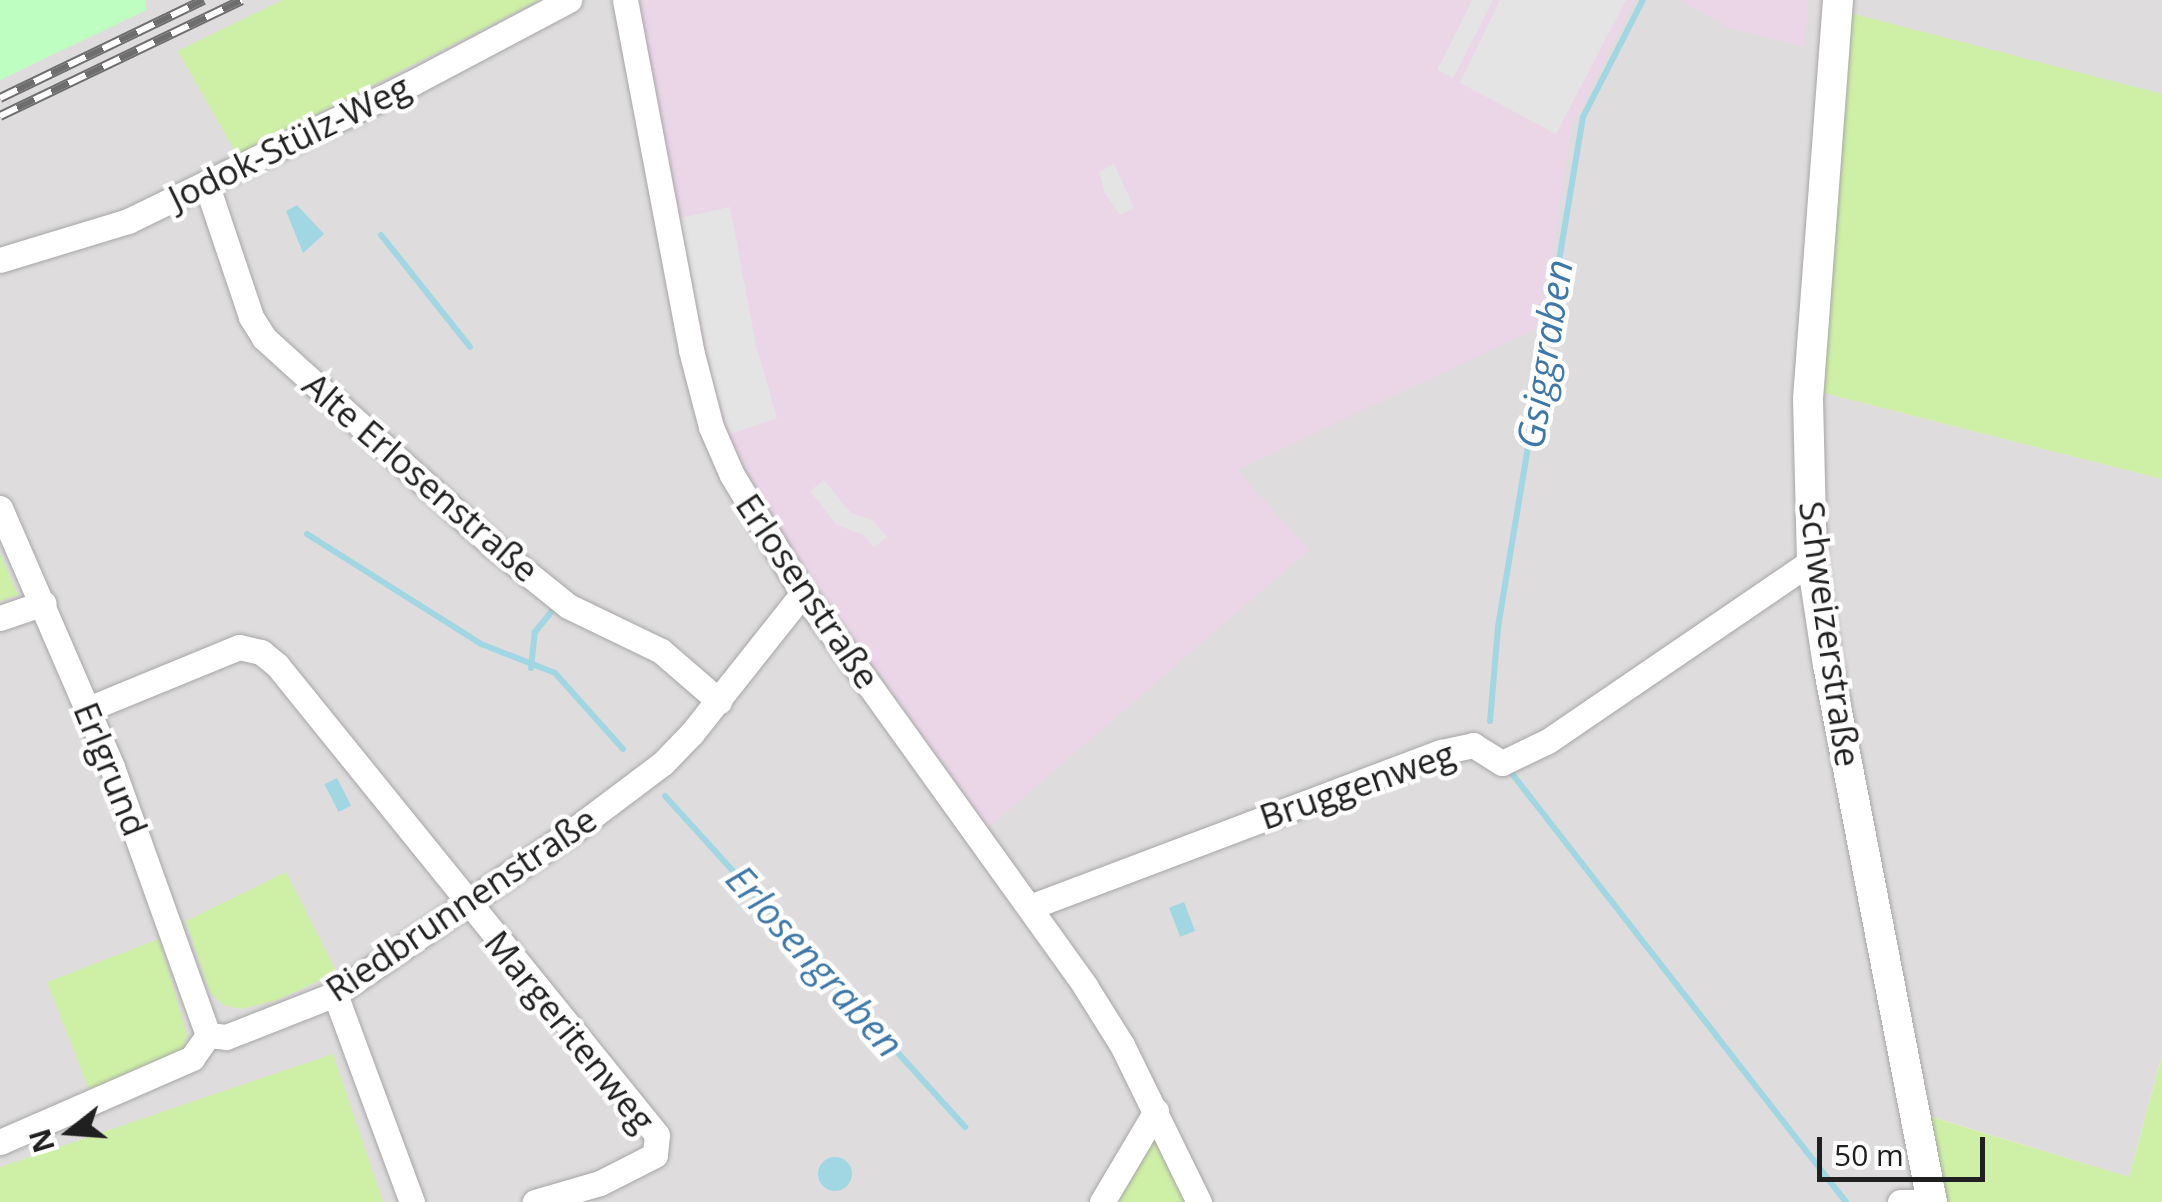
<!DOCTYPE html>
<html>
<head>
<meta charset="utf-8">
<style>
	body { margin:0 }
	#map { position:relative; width:2162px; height:1202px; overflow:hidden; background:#f1ede5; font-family:"Open Sans",sans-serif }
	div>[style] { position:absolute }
	.residential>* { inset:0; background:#dedcdc }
	.industrial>* { inset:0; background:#ebd6e8 }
	.grass>* { inset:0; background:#cef0a6 }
	.park>* { inset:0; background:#beffc1 }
	.parking>* { inset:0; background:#e4e4e4 }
	.water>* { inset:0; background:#a1d7e3; transform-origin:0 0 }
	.round { border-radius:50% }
	.stream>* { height:6px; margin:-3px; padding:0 3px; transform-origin:3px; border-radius:3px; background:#a1d7e3 }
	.roads { filter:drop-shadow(0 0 2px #a7a7a7) drop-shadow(0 0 2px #a7a7a7) }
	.minor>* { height:25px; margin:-12.5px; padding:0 12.5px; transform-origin:12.5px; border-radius:12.5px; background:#fff }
	.tertiary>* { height:30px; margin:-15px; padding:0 15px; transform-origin:15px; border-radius:15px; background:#fff }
	.rail>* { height:10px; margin-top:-5px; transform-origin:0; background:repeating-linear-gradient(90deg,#fff 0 19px,#6e6e6e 0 38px); box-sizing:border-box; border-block:2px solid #6e6e6e }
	span { translate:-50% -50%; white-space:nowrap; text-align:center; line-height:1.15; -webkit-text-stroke:9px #fff; paint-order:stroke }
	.street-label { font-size:35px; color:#202020 }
	.water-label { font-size:38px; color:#3d78a8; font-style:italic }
	.north { position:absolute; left:20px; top:1082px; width:100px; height:100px; -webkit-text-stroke:8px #fff; paint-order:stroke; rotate:253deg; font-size:28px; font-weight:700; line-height:40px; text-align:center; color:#202020 }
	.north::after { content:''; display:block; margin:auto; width:35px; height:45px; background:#202020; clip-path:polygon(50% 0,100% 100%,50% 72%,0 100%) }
	.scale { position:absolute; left:1817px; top:1137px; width:168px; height:45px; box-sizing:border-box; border:5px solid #202020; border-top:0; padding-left:12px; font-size:30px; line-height:35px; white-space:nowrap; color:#202020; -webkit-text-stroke:8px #fff; paint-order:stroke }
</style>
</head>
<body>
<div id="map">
	<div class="residential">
		<div style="clip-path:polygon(0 0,2162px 0,2162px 94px,1843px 12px,1816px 391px,2162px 479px,2162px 1055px,2129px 1177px,1919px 1113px,1935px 1202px,383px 1202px,332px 1055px,0 1167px)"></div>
	</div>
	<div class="industrial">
		<div style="clip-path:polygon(624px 0,1635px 0,1572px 127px,1542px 326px,1237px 470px,1309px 550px,988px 828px,778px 529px,718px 416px,673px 197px)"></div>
		<div style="clip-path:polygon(1681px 0,1808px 0,1805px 47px,1728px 28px)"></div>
	</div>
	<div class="grass">
		<div style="clip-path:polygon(283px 0,539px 0,237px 155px,178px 51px)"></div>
		<div style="clip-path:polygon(1843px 11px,2162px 94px,2162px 479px,1816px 391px)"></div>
		<div style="clip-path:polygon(0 553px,18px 595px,0 601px)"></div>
		<div style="clip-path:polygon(286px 872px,337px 973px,277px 1000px,242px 1009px,223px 1005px,210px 992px,186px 921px)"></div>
		<div style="clip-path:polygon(159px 939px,187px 1035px,185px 1044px,180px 1054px,91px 1094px,47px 982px)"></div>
		<div style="clip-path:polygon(333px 1054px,383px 1202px,0 1202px,0 1167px)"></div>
		<div style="clip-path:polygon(2162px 1056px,2162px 1202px,1935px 1202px,1918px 1113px,2129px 1177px)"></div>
		<div style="clip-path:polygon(1155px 1131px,1193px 1202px,1116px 1202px)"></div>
	</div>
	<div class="park">
		<div style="clip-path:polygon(0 0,145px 0,146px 10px,0 80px)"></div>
	</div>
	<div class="parking">
		<div style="clip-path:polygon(1472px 0,1493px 0,1453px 78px,1437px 70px)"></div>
		<div style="clip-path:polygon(1500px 0,1626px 0,1556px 134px,1460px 83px)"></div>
		<div style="clip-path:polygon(1114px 164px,1134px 208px,1120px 215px,1105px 193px,1099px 172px)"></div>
		<div style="clip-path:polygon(730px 207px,756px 345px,777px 418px,730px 434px,713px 380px,680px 218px)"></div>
		<div style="clip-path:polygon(824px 480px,851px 513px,872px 520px,887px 537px,874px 547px,863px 535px,836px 524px,810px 491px)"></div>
	</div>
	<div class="water">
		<div style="clip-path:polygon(297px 205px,324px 234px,303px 253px,286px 211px)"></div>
		<div style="left:337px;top:778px;width:31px;height:14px;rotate:63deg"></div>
		<div style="left:1184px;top:902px;width:31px;height:16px;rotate:69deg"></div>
		<div class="round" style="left:818px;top:1157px;width:34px;height:34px"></div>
	</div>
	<div class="stream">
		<div style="left:381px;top:235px;width:143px;rotate:51.5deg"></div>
		<div style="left:307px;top:534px;width:206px;rotate:32.3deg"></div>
		<div style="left:481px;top:644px;width:79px;rotate:21.4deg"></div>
		<div style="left:555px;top:673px;width:102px;rotate:48.2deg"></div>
		<div style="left:531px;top:668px;width:36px;rotate:-84deg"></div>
		<div style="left:535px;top:632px;width:28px;rotate:-51deg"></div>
		<div style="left:1490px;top:721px;width:94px;rotate:-85.1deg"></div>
		<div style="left:1498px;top:627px;width:517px;rotate:-80.54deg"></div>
		<div style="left:1583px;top:117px;width:131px;rotate:-62.9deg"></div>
		<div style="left:1513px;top:775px;width:541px;rotate:52.05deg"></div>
		<div style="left:665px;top:796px;width:447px;rotate:47.8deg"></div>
	</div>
	<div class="roads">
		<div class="minor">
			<div style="left:625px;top:0;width:356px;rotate:79.3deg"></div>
			<div style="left:691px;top:350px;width:80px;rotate:75.4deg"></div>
			<div style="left:711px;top:427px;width:52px;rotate:66.4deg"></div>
			<div style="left:732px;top:475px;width:138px;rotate:59deg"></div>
			<div style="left:803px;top:593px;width:484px;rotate:54.3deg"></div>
			<div style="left:1085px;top:986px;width:70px;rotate:57.9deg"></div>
			<div style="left:1122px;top:1045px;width:175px;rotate:63.9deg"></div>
			<div style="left:206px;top:183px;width:141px;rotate:71.4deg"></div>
			<div style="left:251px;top:317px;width:25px;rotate:58deg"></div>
			<div style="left:264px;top:338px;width:307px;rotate:42.2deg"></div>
			<div style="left:491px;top:544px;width:99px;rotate:38.8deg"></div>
			<div style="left:568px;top:606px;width:103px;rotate:25.8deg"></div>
			<div style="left:661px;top:651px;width:77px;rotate:40.8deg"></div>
			<div style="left:0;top:260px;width:134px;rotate:-16.9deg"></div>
			<div style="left:128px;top:221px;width:316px;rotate:-25.9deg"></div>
			<div style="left:412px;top:83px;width:178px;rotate:-27.9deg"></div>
			<div style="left:0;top:508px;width:282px;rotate:66.6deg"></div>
			<div style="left:112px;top:767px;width:285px;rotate:70.3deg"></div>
			<div style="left:0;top:618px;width:46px;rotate:-18.8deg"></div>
			<div style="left:88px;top:709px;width:163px;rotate:-22.3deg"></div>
			<div style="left:239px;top:647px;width:23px;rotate:13deg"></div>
			<div style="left:261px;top:652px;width:21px;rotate:39deg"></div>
			<div style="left:277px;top:665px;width:604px;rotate:51.04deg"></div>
			<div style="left:657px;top:1135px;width:20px;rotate:96deg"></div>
			<div style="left:655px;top:1155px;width:62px;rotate:153deg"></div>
			<div style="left:600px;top:1183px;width:68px;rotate:163.7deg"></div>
			<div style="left:1030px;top:907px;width:439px;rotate:-20.7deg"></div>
			<div style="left:1441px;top:752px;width:33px;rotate:-12deg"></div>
			<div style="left:1473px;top:745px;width:34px;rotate:32deg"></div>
			<div style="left:1502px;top:763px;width:51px;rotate:-25.6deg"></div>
			<div style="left:1548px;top:741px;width:320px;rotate:-34.3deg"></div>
			<div style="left:335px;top:994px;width:222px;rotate:69.7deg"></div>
			<div style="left:208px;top:1035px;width:18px;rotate:6deg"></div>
			<div style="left:226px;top:1037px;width:117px;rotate:-21.5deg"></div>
			<div style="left:335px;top:994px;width:295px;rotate:-34.5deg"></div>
			<div style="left:578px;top:827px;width:106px;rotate:-37deg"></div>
			<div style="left:663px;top:763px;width:42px;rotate:-46deg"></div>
			<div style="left:692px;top:733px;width:179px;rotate:-51.6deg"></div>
			<div style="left:0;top:1142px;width:210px;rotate:-23.6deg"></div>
			<div style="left:192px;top:1058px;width:28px;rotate:-55deg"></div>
			<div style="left:1102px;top:1202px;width:106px;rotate:-59.3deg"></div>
			<div style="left:1900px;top:1202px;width:13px"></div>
		</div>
		<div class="tertiary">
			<div style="left:1838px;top:0;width:400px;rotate:94.3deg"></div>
			<div style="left:1808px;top:399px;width:162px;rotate:88.6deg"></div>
			<div style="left:1812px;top:561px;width:105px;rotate:81.3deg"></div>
			<div style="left:1828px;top:665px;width:547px;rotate:79.04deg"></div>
		</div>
	</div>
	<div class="rail">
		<div style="left:0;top:98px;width:226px;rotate:-25.7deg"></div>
		<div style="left:0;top:116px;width:268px;rotate:-25.6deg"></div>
	</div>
	<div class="street-label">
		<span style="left:289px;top:142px;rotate:-26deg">Jodok-Stülz-Weg</span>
		<span style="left:421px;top:477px;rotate:41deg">Alte Erlosenstraße</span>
		<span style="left:808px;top:591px;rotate:56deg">Erlosenstraße</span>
		<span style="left:1830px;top:634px;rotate:82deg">Schweizerstraße</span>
		<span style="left:111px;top:769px;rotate:68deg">Erlgrund</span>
		<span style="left:1357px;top:785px;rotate:-19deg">Bruggenweg</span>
		<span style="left:461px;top:904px;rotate:-34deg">Riedbrunnenstraße</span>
		<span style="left:570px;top:1031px;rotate:51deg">Margeritenweg</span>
	</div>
	<div class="water-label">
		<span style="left:1544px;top:354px;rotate:-81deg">Gsiggraben</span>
		<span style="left:815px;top:961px;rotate:48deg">Erlosengraben</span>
	</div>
	<div class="north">N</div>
	<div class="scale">50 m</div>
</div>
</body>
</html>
